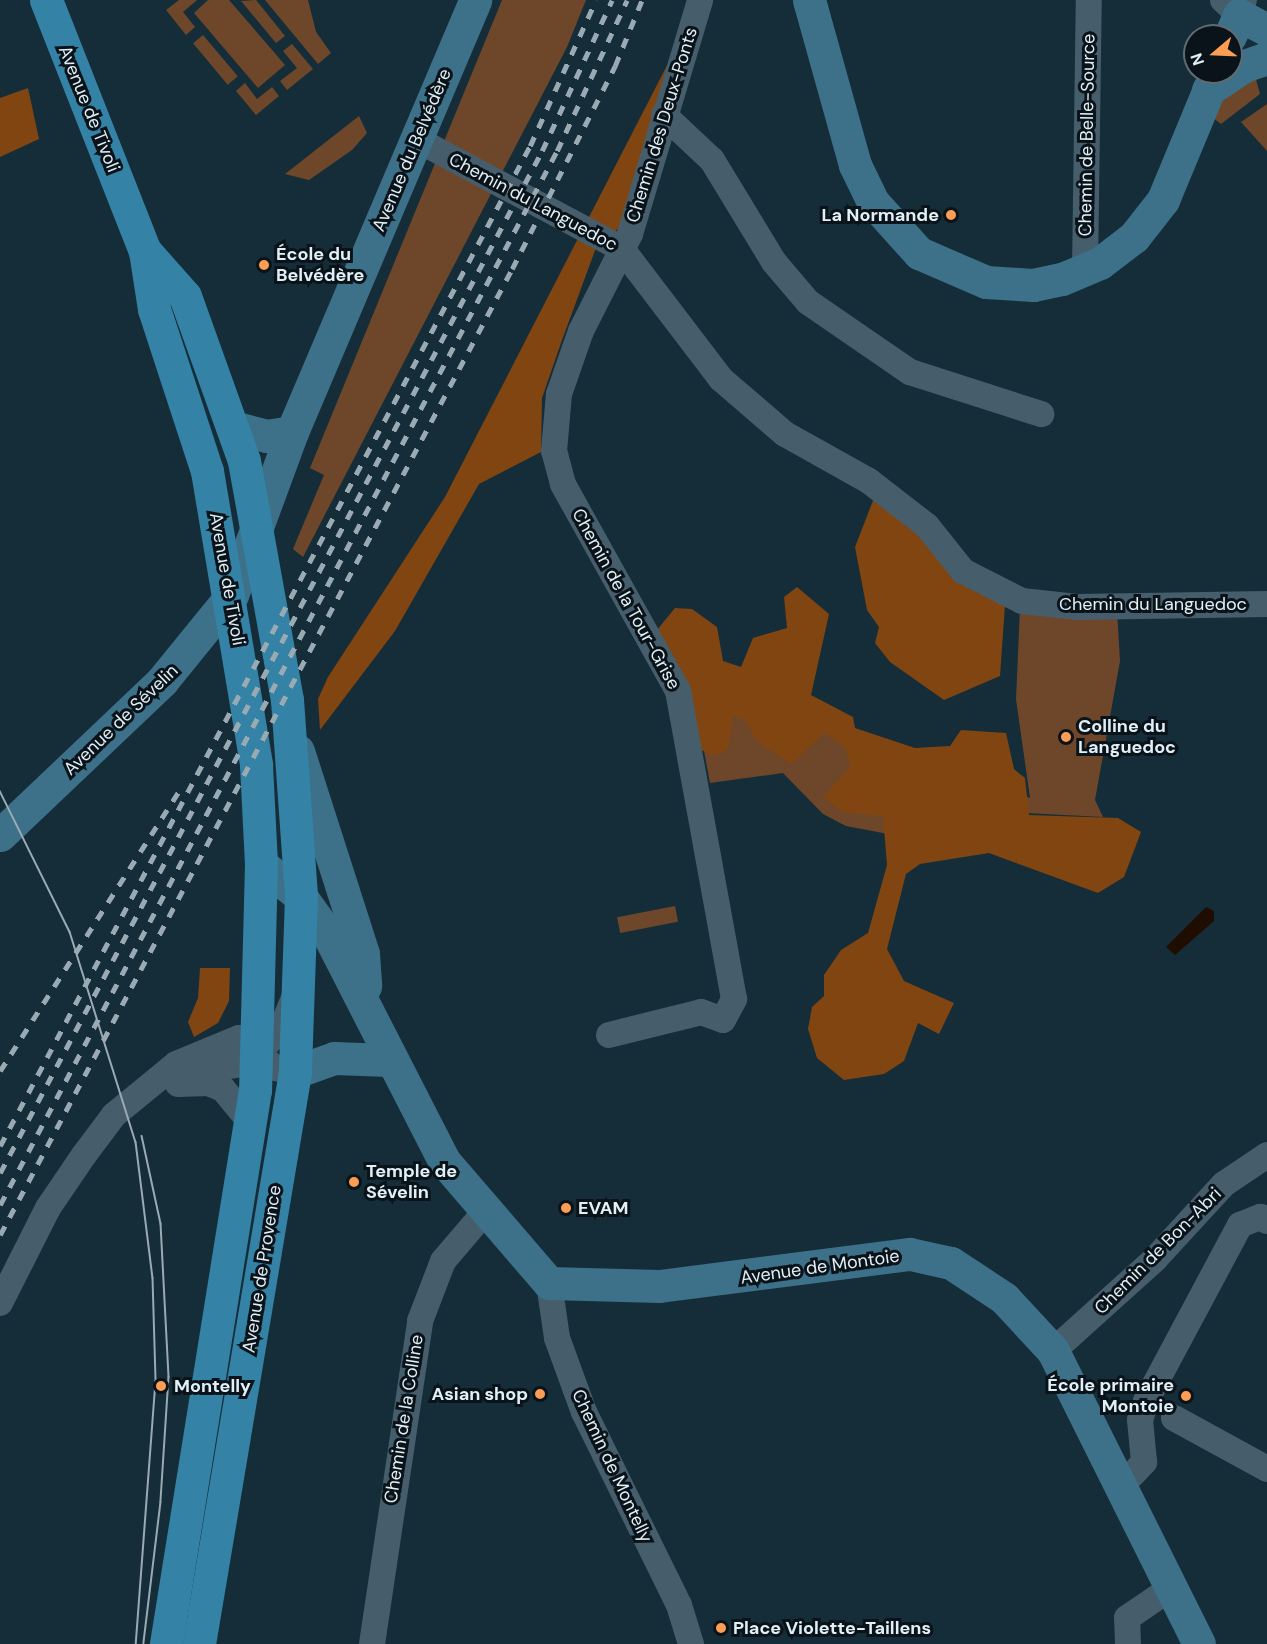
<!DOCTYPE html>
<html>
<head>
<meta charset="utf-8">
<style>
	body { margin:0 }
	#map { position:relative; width:1267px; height:1644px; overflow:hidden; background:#152d38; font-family:"DM Sans",sans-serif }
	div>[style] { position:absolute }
	.green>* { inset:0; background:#6e472a; transform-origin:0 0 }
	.forest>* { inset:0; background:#804511 }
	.water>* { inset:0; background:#200d02 }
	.street>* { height:26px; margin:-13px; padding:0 13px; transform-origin:13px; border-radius:13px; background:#465e6c }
	.secondary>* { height:33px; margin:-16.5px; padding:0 16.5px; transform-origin:16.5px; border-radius:16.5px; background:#3d7189 }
	.primary>* { height:33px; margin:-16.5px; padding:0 16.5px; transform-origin:16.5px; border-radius:16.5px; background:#3483a6 }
	.tram>* { height:1.5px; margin:-0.75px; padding:0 0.75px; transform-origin:0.75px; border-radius:0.75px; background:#99aab3 }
	.rail>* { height:4.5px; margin-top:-2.25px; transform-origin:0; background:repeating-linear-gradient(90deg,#99aab3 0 10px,transparent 0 20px) }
	.dots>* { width:16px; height:16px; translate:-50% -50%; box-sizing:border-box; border:3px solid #0a1319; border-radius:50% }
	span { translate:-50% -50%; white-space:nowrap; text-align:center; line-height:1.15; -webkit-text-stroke:6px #0a1319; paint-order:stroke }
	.street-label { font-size:18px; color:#e1eff6 }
	.poi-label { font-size:18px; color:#e1eff6; font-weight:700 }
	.right { translate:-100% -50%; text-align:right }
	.left { translate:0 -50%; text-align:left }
	.north { position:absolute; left:1183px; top:24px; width:60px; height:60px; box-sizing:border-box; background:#0a1319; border:2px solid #606b71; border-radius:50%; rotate:251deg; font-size:16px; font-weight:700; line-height:24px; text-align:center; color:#e1eff6 }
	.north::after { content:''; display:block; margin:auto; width:21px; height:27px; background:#fc9d54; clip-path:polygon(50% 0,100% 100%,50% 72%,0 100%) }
</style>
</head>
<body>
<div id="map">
	<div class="green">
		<div style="clip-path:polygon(179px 0,197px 0,183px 12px,195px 27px,186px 35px,166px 10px)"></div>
		<div style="clip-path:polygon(208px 0,229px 0,285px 65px,258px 88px,194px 13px)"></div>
		<div style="clip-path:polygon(256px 0,285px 36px,276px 43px,241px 1px)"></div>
		<div style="clip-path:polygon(265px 0,308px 0,316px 32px,331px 53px,318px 64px)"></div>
		<div style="clip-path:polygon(502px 0,586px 0,567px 47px,303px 557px,293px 549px,324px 475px,310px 468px)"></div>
		<div style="left:203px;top:35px;width:54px;height:13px;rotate:50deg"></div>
		<div style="clip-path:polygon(292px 44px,313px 69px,287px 90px,280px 81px,297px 68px,283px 51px)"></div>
		<div style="clip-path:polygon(1254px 72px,1260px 94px,1221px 124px,1212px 117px,1225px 96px)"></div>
		<div style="clip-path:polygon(245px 83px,257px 99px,272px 87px,279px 96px,256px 115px,236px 91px)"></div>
		<div style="clip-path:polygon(1267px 104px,1267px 151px,1241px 122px)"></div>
		<div style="clip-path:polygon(359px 116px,367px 133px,352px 150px,309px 180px,285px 174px)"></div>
		<div style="clip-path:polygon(1020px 608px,1117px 610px,1120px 661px,1095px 800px,1103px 817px,968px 810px,920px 840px,846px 826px,823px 814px,783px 773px,710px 783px,695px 703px,850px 733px,1030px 798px,1016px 699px)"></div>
		<div style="left:675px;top:906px;width:16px;height:59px;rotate:79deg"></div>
	</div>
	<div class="forest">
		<div style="clip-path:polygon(677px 46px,619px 228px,597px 245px,561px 343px,542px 398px,541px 452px,479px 484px,395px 631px,320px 730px,318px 699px,328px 677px,445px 497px)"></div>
		<div style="clip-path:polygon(28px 88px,39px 139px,0 157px,0 98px)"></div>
		<div style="clip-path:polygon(874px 498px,1005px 605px,1000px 676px,944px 700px,890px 662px,875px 643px,879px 627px,867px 610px,855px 547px)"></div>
		<div style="clip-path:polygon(797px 587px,829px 614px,811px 695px,853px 717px,855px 728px,915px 748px,950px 746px,961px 730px,1006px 733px,1014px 769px,1025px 778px,1029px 815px,1118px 818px,1141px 832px,1124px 877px,1098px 893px,989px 853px,920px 864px,906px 874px,887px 949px,904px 981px,954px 1003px,939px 1034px,918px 1023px,904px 1061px,884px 1074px,844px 1080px,817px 1058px,808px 1029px,812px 1007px,824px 996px,824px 975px,841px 950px,868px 933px,887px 865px,883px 816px,843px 812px,823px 797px,850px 767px,845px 747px,824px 733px,792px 764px,759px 743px,745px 721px,733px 715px,728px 749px,714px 756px,699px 749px,657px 630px,675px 608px,692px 609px,717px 627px,723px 661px,741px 667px,753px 638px,787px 628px,784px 597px)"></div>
		<div style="clip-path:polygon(200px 968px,230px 968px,229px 1001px,218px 1023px,194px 1037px,188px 1022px,198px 998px)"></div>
	</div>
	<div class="water">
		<div style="clip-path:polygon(1206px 907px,1214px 911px,1214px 921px,1175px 955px,1166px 947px)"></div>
	</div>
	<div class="street">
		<div style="left:1223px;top:0;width:22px;rotate:43deg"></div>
		<div style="left:1239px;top:15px;width:16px;rotate:-72deg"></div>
		<div style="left:664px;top:115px;width:66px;rotate:43.2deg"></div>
		<div style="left:712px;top:160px;width:119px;rotate:58.7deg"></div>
		<div style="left:774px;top:262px;width:52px;rotate:49.6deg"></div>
		<div style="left:808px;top:302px;width:124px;rotate:34.5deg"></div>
		<div style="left:910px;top:372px;width:138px;rotate:17.8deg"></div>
		<div style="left:416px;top:139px;width:234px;rotate:28.1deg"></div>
		<div style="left:622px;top:249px;width:163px;rotate:52.7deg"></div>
		<div style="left:721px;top:379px;width:84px;rotate:40.7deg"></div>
		<div style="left:785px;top:434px;width:96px;rotate:29.2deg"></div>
		<div style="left:869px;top:481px;width:73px;rotate:37.8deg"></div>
		<div style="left:927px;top:526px;width:58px;rotate:51.3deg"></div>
		<div style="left:963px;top:571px;width:66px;rotate:27deg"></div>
		<div style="left:1022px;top:601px;width:55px;rotate:6.2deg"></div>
		<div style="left:1077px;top:607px;width:190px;rotate:-0.9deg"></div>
		<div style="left:1085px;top:270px;width:270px;rotate:-89.2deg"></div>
		<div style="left:609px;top:1035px;width:95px;rotate:-14deg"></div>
		<div style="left:701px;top:1012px;width:23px;rotate:20deg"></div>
		<div style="left:723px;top:1020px;width:24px;rotate:-62deg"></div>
		<div style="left:734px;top:999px;width:313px;rotate:-100.3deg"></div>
		<div style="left:678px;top:691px;width:237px;rotate:-119.1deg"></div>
		<div style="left:563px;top:484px;width:34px;rotate:-105deg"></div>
		<div style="left:554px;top:451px;width:57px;rotate:-85deg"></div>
		<div style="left:559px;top:394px;width:67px;rotate:-70.8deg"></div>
		<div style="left:581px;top:331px;width:109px;rotate:-63.2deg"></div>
		<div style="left:630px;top:234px;width:244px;rotate:-73.3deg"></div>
		<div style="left:180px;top:1074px;width:63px;rotate:-9.2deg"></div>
		<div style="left:242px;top:1064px;width:19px;rotate:-32deg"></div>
		<div style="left:258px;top:1054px;width:38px;rotate:-49deg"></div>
		<div style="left:283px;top:1025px;width:29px;rotate:-68deg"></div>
		<div style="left:178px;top:1084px;width:30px;rotate:-2deg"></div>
		<div style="left:208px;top:1083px;width:16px;rotate:22deg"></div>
		<div style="left:223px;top:1089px;width:44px;rotate:50.5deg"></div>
		<div style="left:549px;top:1283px;width:56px;rotate:81.7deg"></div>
		<div style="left:557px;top:1338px;width:79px;rotate:70deg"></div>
		<div style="left:584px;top:1412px;width:215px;rotate:63.8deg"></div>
		<div style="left:679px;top:1605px;width:41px;rotate:72.9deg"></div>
		<div style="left:0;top:1303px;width:106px;rotate:-63.2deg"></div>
		<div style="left:48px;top:1208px;width:64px;rotate:-55.8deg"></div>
		<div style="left:84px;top:1155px;width:50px;rotate:-53.1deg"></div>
		<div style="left:114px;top:1115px;width:80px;rotate:-39.4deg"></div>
		<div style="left:176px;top:1064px;width:68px;rotate:-22.4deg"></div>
		<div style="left:239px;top:1038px;width:47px;rotate:39.8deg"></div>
		<div style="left:275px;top:1068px;width:20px;rotate:11deg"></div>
		<div style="left:1053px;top:1351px;width:137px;rotate:-42deg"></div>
		<div style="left:1155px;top:1259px;width:102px;rotate:-47.4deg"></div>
		<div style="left:1224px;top:1184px;width:52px;rotate:-34deg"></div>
		<div style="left:1174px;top:1418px;width:106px;rotate:28.7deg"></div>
		<div style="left:1132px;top:1475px;width:18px;rotate:-47deg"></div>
		<div style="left:1144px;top:1462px;width:42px;rotate:-95.4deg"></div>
		<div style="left:1140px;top:1420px;width:20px;rotate:-72deg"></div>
		<div style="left:1146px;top:1401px;width:200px;rotate:-61.9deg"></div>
		<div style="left:1240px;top:1225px;width:22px;rotate:-22deg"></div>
		<div style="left:1260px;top:1217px;width:8px;rotate:30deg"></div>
		<div style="left:372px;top:1644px;width:327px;rotate:-81.5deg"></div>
		<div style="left:420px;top:1321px;width:64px;rotate:-69deg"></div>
		<div style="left:443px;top:1261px;width:63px;rotate:-49.5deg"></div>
		<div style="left:1128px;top:1644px;width:26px;rotate:-92deg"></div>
		<div style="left:1127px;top:1618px;width:53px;rotate:-34.3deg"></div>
	</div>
	<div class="secondary">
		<div style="left:809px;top:0;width:171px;rotate:74.4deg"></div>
		<div style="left:855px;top:165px;width:41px;rotate:64.1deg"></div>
		<div style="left:873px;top:202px;width:69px;rotate:48deg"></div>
		<div style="left:919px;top:253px;width:73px;rotate:23.4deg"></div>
		<div style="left:986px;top:282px;width:47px;rotate:3.7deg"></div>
		<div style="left:1033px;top:285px;width:30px;rotate:-12deg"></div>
		<div style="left:1062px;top:279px;width:41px;rotate:-22.8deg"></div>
		<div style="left:1100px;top:263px;width:43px;rotate:-37.4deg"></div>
		<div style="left:1134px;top:237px;width:47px;rotate:-51.9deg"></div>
		<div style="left:1163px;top:200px;width:139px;rotate:-67.5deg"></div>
		<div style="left:1230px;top:36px;width:23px;rotate:-67deg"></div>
		<div style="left:1239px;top:15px;width:32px;rotate:28deg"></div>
		<div style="left:1208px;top:90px;width:43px;rotate:-33.7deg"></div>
		<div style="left:1244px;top:66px;width:24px;rotate:-19deg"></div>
		<div style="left:233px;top:427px;width:34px;rotate:15deg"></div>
		<div style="left:266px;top:436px;width:26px;rotate:-9deg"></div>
		<div style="left:298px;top:751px;width:213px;rotate:72.2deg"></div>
		<div style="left:363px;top:954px;width:32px;rotate:86deg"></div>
		<div style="left:0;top:835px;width:224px;rotate:-43.5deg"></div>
		<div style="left:162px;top:681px;width:111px;rotate:-50.9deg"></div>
		<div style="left:232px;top:595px;width:174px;rotate:-69.8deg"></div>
		<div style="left:292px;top:432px;width:469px;rotate:-67deg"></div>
		<div style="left:261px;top:864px;width:52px;rotate:39.5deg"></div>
		<div style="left:301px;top:897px;width:48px;rotate:54.3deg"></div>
		<div style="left:329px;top:936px;width:253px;rotate:62.9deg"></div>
		<div style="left:444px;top:1161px;width:161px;rotate:49.3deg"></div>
		<div style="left:549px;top:1283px;width:110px;rotate:1.6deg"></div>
		<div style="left:659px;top:1286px;width:253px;rotate:-7.3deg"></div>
		<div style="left:910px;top:1254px;width:42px;rotate:12.4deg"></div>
		<div style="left:951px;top:1263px;width:64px;rotate:33.4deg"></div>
		<div style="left:1004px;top:1298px;width:72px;rotate:47.2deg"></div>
		<div style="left:1053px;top:1351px;width:327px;rotate:63.5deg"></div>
		<div style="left:295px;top:1072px;width:41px;rotate:-19.7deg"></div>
		<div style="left:334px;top:1058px;width:54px;rotate:2.1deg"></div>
	</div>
	<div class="primary">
		<div style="left:46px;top:0;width:270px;rotate:68.5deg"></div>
		<div style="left:145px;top:251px;width:59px;rotate:81.2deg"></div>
		<div style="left:154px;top:309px;width:170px;rotate:71.9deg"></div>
		<div style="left:207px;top:471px;width:298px;rotate:80.5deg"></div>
		<div style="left:256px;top:765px;width:99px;rotate:87.1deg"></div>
		<div style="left:261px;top:864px;width:226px;rotate:91.5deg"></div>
		<div style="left:255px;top:1090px;width:561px;rotate:99.13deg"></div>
		<div style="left:145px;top:251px;width:60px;rotate:48.4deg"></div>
		<div style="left:185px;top:296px;width:175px;rotate:70.3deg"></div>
		<div style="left:244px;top:461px;width:243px;rotate:79.8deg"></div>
		<div style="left:287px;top:700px;width:197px;rotate:85.9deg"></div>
		<div style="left:301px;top:897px;width:175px;rotate:92deg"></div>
		<div style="left:295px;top:1072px;width:580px;rotate:99.53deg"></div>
	</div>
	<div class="tram">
		<div style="left:0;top:791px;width:157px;rotate:63.6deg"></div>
		<div style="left:70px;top:932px;width:220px;rotate:72.6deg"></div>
		<div style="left:136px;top:1142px;width:137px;rotate:82.9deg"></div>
		<div style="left:153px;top:1278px;width:103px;rotate:88.3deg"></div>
		<div style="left:156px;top:1381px;width:264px;rotate:94.3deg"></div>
		<div style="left:142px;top:1136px;width:90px;rotate:77.8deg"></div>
		<div style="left:161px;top:1224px;width:153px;rotate:87deg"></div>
		<div style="left:169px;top:1377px;width:125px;rotate:93.7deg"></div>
		<div style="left:161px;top:1502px;width:142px;rotate:96.9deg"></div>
	</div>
	<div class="rail">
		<div style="left:0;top:1071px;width:332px;rotate:-57.4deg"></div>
		<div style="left:0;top:1146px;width:1132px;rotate:-62.08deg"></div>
		<div style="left:530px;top:146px;width:160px;rotate:-65.7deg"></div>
		<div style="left:0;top:1173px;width:1157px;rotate:-62.06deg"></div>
		<div style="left:542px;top:151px;width:166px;rotate:-65.1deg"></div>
		<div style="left:0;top:1205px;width:1192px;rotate:-62.15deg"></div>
		<div style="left:557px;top:151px;width:166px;rotate:-65.1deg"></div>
		<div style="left:0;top:1235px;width:1093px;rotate:-62.08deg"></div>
		<div style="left:512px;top:269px;width:228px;rotate:-63.1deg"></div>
		<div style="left:615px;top:66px;width:71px;rotate:-67.8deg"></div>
	</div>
	<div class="dots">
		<div style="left:951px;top:215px;background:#fc9d54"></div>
		<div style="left:264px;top:265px;background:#fc9d54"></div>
		<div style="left:1066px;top:737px;background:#fc9d54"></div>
		<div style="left:354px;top:1182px;background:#fc9d54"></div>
		<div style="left:566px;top:1208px;background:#fc9d54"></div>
		<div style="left:161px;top:1386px;background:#fc9d54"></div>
		<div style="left:540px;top:1394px;background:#fc9d54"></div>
		<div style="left:1186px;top:1396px;background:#fc9d54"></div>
		<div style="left:721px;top:1628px;background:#fc9d54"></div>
	</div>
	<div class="street-label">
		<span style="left:89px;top:109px;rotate:68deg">Avenue de Tivoli</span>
		<span style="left:662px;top:125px;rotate:-73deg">Chemin des Deux-Ponts</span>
		<span style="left:1087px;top:135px;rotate:-89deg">Chemin de Belle-Source</span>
		<span style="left:412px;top:150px;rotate:-67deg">Avenue du Belvédère</span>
		<span style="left:533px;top:202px;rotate:28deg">Chemin du Languedoc</span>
		<span style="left:227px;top:579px;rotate:80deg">Avenue de Tivoli</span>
		<span style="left:626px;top:599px;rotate:61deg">Chemin de la Tour-Grise</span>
		<span style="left:1153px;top:604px">Chemin du Languedoc</span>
		<span style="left:121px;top:720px;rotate:-44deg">Avenue de Sévelin</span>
		<span style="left:1158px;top:1251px;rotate:-45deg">Chemin de Bon-Abri</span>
		<span style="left:820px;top:1267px;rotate:-8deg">Avenue de Montoie</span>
		<span style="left:262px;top:1269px;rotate:-81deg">Avenue de Provence</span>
		<span style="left:404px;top:1419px;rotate:-81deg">Chemin de la Colline</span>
		<span style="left:612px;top:1466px;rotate:65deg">Chemin de Montelly</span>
	</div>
	<div class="poi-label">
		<span class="right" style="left:939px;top:215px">La Normande</span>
		<span class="left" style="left:276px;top:265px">École du<br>Belvédère</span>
		<span class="left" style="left:1078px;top:737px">Colline du<br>Languedoc</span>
		<span class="left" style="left:366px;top:1182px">Temple de<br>Sévelin</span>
		<span class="left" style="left:578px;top:1208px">EVAM</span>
		<span class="left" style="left:174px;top:1386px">Montelly</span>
		<span class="right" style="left:1174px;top:1396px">École primaire<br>Montoie</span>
		<span class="right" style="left:528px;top:1394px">Asian shop</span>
		<span class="left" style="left:733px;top:1628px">Place Violette-Taillens</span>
	</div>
	<div class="north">N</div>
</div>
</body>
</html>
